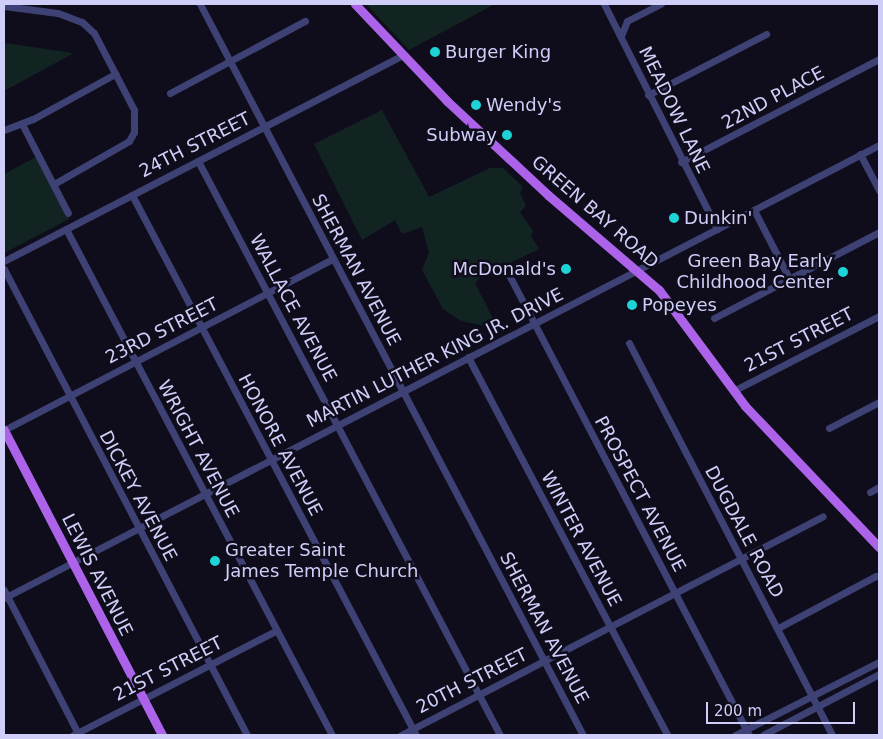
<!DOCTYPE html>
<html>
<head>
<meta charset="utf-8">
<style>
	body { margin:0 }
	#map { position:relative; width:883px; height:739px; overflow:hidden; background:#0f0d1b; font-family:"DejaVu Sans",sans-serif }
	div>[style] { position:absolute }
	.green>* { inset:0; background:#112422 }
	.minor>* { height:7px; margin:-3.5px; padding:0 3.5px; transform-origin:3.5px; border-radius:3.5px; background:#3e4174 }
	.major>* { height:9px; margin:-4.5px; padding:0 4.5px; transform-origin:4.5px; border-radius:4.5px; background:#ac63ea }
	.dots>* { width:14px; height:14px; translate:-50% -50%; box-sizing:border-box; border:2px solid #0f0d1b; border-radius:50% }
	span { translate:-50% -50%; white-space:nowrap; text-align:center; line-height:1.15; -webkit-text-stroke:5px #0f0d1b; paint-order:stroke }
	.poi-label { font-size:18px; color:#cfcef8 }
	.left { translate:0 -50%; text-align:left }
	.right { translate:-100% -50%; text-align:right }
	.street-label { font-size:18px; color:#cfcef8 }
	.frame { position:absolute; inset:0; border:5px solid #cfcef8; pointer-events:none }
	.scale { position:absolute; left:706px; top:702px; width:149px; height:22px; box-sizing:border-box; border:2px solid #cfcef8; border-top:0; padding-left:6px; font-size:15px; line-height:18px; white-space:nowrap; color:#cfcef8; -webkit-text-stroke:4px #0f0d1b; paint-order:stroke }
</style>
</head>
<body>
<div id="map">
	<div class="green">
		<div style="clip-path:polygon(366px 4px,495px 4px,409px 50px)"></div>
		<div style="clip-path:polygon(4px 43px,74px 53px,4px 91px)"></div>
		<div style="clip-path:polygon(382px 110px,429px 197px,490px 168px,503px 168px,523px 187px,520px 193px,526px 206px,520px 212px,533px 231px,531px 236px,539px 249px,500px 268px,493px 263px,475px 283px,497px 326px,489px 327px,461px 321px,443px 309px,422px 270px,429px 253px,422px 227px,402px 234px,395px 220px,362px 240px,314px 144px)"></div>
		<div style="clip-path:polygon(36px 157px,69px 219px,4px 253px,4px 174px)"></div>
	</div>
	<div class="minor">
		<div style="left:200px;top:4px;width:825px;rotate:62.35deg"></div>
		<div style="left:604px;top:4px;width:252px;rotate:63.3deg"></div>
		<div style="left:4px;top:6px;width:54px;rotate:7.4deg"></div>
		<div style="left:58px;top:13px;width:26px;rotate:21deg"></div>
		<div style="left:82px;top:22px;width:16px;rotate:43deg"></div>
		<div style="left:94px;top:33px;width:87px;rotate:62.5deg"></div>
		<div style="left:134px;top:110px;width:22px;rotate:90deg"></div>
		<div style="left:134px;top:132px;width:10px;rotate:119deg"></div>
		<div style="left:129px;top:141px;width:86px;rotate:150.2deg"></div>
		<div style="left:621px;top:36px;width:16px;rotate:-68deg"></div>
		<div style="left:627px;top:21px;width:38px;rotate:-27deg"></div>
		<div style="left:170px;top:93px;width:153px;rotate:-28.1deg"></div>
		<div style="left:648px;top:95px;width:133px;rotate:-27.3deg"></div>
		<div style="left:22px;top:124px;width:100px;rotate:62.7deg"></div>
		<div style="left:4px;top:130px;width:31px;rotate:-21deg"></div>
		<div style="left:33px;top:119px;width:94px;rotate:-28.8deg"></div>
		<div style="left:860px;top:154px;width:41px;rotate:62.2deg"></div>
		<div style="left:198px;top:161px;width:649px;rotate:62.25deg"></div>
		<div style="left:681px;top:162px;width:223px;rotate:-27.5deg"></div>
		<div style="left:132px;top:195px;width:610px;rotate:62.26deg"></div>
		<div style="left:754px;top:210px;width:76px;rotate:62.8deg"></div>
		<div style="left:66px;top:229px;width:572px;rotate:62.27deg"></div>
		<div style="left:4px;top:261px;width:447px;rotate:-27.3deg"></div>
		<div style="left:4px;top:269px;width:526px;rotate:62.46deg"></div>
		<div style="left:508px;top:273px;width:521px;rotate:62.45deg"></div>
		<div style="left:714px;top:318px;width:186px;rotate:-27.5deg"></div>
		<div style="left:629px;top:343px;width:441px;rotate:62.6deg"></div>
		<div style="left:468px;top:357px;width:427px;rotate:62.2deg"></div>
		<div style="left:733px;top:391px;width:164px;rotate:-27.2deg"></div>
		<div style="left:829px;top:428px;width:56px;rotate:-27.5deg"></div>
		<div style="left:4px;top:430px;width:371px;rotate:-27.5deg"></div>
		<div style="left:870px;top:492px;width:10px;rotate:-29deg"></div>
		<div style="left:4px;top:590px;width:163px;rotate:62.7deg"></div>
		<div style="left:4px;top:598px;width:985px;rotate:-27.37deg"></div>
		<div style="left:778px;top:628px;width:111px;rotate:-28deg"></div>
		<div style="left:73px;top:735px;width:229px;rotate:-27.2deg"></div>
		<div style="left:401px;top:735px;width:475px;rotate:-27.4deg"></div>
		<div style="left:735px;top:735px;width:161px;rotate:-26.9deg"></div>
		<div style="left:763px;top:735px;width:131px;rotate:-27.7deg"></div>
	</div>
	<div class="major">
		<div style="left:355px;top:4px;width:134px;rotate:46.5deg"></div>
		<div style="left:447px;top:101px;width:138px;rotate:42.9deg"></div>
		<div style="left:548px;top:195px;width:146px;rotate:40.6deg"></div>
		<div style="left:659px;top:290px;width:144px;rotate:53.4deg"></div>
		<div style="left:745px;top:406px;width:195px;rotate:46.5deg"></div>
		<div style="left:4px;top:430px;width:343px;rotate:62.6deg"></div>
	</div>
	<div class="dots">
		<div style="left:435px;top:52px;background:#1cd4d6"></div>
		<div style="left:476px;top:105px;background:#1cd4d6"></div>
		<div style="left:507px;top:135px;background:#1cd4d6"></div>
		<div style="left:674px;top:218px;background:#1cd4d6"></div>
		<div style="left:566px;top:269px;background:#1cd4d6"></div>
		<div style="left:843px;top:272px;background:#1cd4d6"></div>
		<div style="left:632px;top:305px;background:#1cd4d6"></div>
		<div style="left:215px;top:561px;background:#1cd4d6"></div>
	</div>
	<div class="poi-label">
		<span class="left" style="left:445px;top:52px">Burger King</span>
		<span class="left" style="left:486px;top:105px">Wendy's</span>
		<span class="right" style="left:497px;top:135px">Subway</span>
		<span class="left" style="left:684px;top:218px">Dunkin'</span>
		<span class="right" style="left:833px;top:272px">Green Bay Early<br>Childhood Center</span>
		<span class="right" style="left:556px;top:269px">McDonald's</span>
		<span class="left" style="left:642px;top:305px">Popeyes</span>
		<span class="left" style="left:225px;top:561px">Greater Saint<br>James Temple Church</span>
	</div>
	<div class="street-label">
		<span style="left:773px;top:98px;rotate:-28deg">22ND PLACE</span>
		<span style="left:674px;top:110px;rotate:64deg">MEADOW LANE</span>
		<span style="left:195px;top:145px;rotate:-27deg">24TH STREET</span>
		<span style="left:595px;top:212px;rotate:41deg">GREEN BAY ROAD</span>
		<span style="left:356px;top:270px;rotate:62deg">SHERMAN AVENUE</span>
		<span style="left:293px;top:308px;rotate:62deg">WALLACE AVENUE</span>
		<span style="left:162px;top:331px;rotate:-27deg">23RD STREET</span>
		<span style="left:799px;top:340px;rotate:-27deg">21ST STREET</span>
		<span style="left:435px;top:358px;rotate:-27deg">MARTIN LUTHER KING JR. DRIVE</span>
		<span style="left:280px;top:445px;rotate:62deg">HONORE AVENUE</span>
		<span style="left:198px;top:449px;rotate:62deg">WRIGHT AVENUE</span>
		<span style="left:640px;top:494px;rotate:62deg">PROSPECT AVENUE</span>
		<span style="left:138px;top:496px;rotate:62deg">DICKEY AVENUE</span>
		<span style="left:744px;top:532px;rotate:62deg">DUGDALE ROAD</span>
		<span style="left:581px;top:539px;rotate:62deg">WINTER AVENUE</span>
		<span style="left:97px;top:575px;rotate:63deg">LEWIS AVENUE</span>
		<span style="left:544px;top:628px;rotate:62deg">SHERMAN AVENUE</span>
		<span style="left:168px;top:669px;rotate:-27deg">21ST STREET</span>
		<span style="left:472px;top:681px;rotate:-27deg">20TH STREET</span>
	</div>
	<div class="frame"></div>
	<div class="scale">200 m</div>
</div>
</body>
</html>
